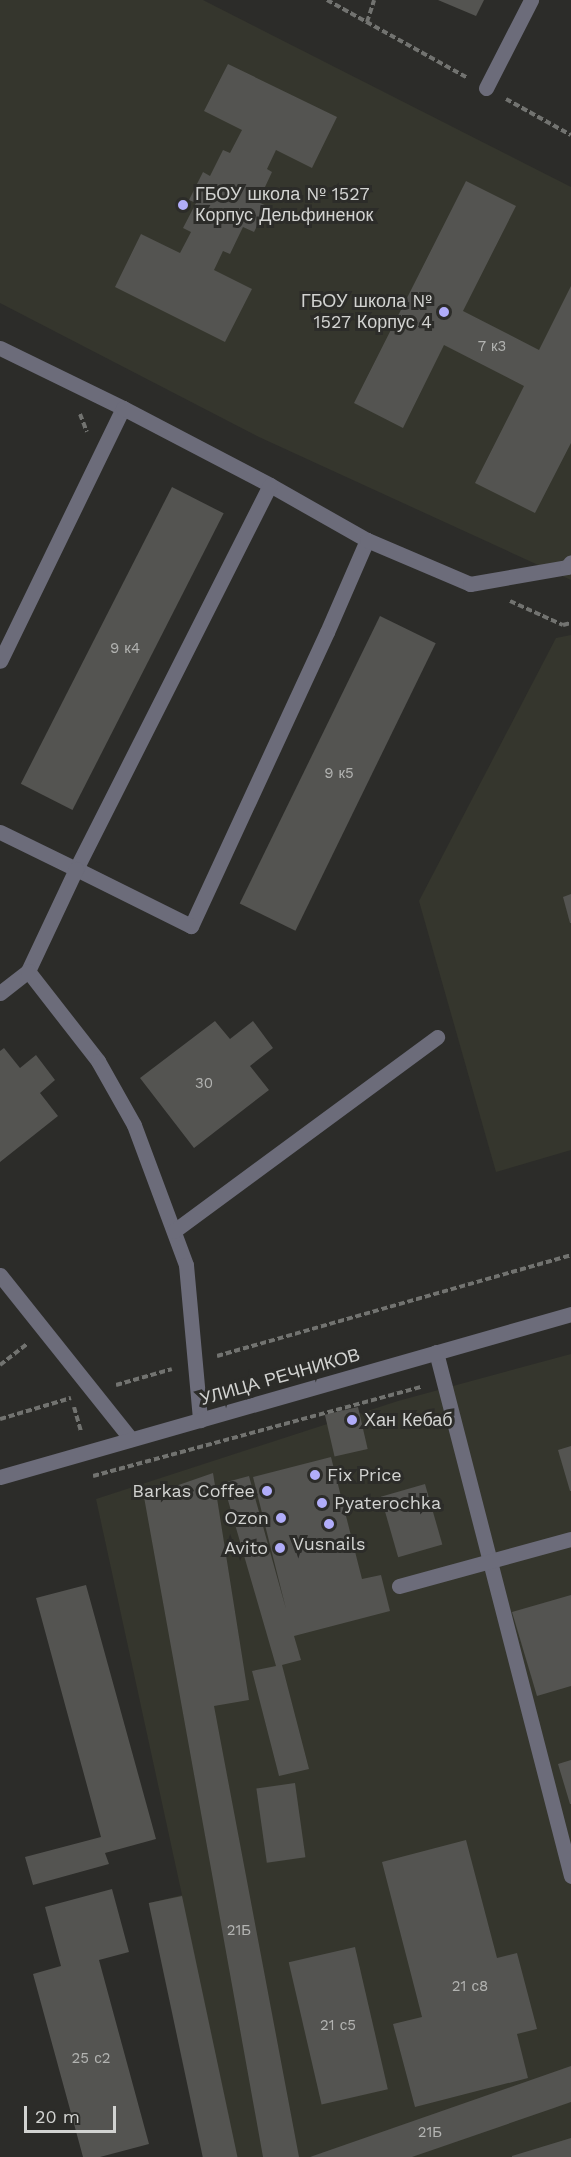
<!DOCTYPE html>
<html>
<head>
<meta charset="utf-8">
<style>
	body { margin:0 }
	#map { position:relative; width:571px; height:2157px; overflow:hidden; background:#2c2c29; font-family:"Work Sans",sans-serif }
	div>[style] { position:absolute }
	.built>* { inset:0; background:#35362d }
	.building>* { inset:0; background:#545451; transform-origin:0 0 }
	.path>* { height:4px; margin-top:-2px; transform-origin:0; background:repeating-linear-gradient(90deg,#727370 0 6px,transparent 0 9px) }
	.minor>* { height:15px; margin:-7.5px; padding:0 7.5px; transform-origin:7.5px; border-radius:7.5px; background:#6c6c7a }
	.dots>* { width:16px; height:16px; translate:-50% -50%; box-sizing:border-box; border:3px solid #2c2c29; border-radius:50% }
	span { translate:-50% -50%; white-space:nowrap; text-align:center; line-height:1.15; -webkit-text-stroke:6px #2c2c29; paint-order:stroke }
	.number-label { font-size:15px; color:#b2b3b1 }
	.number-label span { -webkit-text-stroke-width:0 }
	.poi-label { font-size:18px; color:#d2d3d1 }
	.left { translate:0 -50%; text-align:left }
	.right { translate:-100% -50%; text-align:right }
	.street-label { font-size:18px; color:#d2d3d1 }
	.scale { position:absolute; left:24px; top:2106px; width:92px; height:27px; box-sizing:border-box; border:3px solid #d2d3d1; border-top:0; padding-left:8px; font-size:18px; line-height:21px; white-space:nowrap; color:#d2d3d1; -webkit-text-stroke:4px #2c2c29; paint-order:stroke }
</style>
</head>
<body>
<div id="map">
	<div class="built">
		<div style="clip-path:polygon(0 0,203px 0,571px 187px,571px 580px,259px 437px,0 303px)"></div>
		<div style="clip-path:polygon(571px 635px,571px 1150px,496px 1172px,419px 901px,556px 638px)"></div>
		<div style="clip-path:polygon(571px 1354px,571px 2157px,205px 2157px,149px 1903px,182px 1895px,96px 1499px,398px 1401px)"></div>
	</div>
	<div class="building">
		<div style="clip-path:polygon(438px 0,484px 0,476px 16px)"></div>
		<div style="clip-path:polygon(228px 64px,337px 117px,312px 168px,276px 150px,267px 169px,272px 172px,258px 202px,267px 206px,254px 232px,243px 227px,230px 254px,223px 251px,214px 270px,252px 289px,225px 342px,115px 287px,141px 234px,180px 253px,191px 232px,183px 228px,196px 203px,189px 200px,203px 172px,210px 176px,223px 150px,230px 153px,242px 130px,204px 111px)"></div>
		<div style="clip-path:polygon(466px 181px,516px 206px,463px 311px,539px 350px,571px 286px,571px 443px,535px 513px,475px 483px,524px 386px,444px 345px,403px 428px,354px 403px)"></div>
		<div style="left:172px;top:487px;width:58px;height:333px;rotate:27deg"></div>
		<div style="left:380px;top:616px;width:62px;height:320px;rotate:26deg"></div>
		<div style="clip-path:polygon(571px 894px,571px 923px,570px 923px,563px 897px)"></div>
		<div style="clip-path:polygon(215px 1021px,230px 1039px,253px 1021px,273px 1048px,250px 1066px,269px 1090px,194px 1148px,140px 1078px)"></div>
		<div style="clip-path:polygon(4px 1048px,20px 1068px,36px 1055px,55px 1080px,40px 1093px,58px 1116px,0 1162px,0 1051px)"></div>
		<div style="left:358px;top:1407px;width:43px;height:34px;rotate:77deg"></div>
		<div style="clip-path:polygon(571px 1446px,571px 1491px,570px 1491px,558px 1450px)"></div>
		<div style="clip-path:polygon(331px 1457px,362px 1579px,381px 1575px,390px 1611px,294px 1636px,301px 1660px,282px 1665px,309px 1769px,279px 1776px,252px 1671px,276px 1666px,223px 1483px,249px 1476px,286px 1609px,253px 1477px)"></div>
		<div style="clip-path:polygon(213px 1473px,249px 1700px,214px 1706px,299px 2157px,263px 2157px,144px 1497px)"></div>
		<div style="left:425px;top:1484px;width:63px;height:46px;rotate:74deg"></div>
		<div style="clip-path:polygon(86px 1585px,156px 1839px,105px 1853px,109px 1864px,33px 1885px,25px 1857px,101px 1837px,36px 1598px)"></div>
		<div style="clip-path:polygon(571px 1595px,571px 1686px,537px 1696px,512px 1612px)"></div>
		<div style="clip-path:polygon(571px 1760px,571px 1804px,570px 1804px,558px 1764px)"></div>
		<div style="left:295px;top:1783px;width:75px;height:39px;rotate:82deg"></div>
		<div style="clip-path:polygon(466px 1840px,497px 1958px,517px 1953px,537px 2029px,517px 2034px,528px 2078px,415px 2107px,393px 2024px,422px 2017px,382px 1862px)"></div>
		<div style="clip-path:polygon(112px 1889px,129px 1952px,99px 1960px,149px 2144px,100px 2157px,83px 2157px,33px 1974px,61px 1966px,45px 1907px)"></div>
		<div style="left:182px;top:1896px;width:267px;height:34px;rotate:78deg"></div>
		<div style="left:355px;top:1947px;width:146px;height:68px;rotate:77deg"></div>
		<div style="clip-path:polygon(571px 2066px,571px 2102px,551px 2109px,412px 2157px,310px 2157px)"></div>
		<div style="clip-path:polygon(571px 2138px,571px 2157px,512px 2157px,512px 2156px)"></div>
	</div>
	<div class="path">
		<div style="left:327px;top:0;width:161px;rotate:29deg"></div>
		<div style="left:367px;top:22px;width:23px;rotate:-72deg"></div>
		<div style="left:506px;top:99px;width:74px;rotate:29deg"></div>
		<div style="left:80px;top:414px;width:19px;rotate:69deg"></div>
		<div style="left:510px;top:601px;width:58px;rotate:24.4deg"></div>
		<div style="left:563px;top:625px;width:8px;rotate:-14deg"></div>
		<div style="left:217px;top:1356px;width:368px;rotate:-15.9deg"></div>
		<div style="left:0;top:1365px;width:34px;rotate:-38deg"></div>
		<div style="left:116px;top:1385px;width:58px;rotate:-15.9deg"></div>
		<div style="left:74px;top:1407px;width:26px;rotate:74deg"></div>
		<div style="left:0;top:1419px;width:74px;rotate:-16.5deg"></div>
		<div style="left:93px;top:1476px;width:340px;rotate:-15.2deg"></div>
	</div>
	<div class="minor">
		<div style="left:486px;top:88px;width:99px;rotate:-62.9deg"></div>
		<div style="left:0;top:348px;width:137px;rotate:26deg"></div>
		<div style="left:123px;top:408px;width:281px;rotate:115.9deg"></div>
		<div style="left:123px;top:408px;width:166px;rotate:27.6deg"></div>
		<div style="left:270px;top:485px;width:112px;rotate:29.6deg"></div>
		<div style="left:367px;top:540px;width:100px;rotate:113.5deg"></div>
		<div style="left:327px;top:632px;width:324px;rotate:114.8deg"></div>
		<div style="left:191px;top:926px;width:128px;rotate:-153.6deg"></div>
		<div style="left:76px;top:869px;width:430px;rotate:-63.2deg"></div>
		<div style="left:367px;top:540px;width:112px;rotate:23.1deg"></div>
		<div style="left:470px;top:584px;width:98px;rotate:-9.9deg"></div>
		<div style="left:567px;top:567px;width:6px;rotate:-51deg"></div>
		<div style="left:0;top:832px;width:85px;rotate:26deg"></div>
		<div style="left:76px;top:869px;width:113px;rotate:115.2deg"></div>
		<div style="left:0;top:993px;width:36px;rotate:-38deg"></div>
		<div style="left:28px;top:971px;width:114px;rotate:52.1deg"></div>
		<div style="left:98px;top:1061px;width:73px;rotate:60.6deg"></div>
		<div style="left:134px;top:1125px;width:149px;rotate:69.6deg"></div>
		<div style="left:186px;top:1265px;width:156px;rotate:84.8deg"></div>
		<div style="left:174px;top:1231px;width:327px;rotate:-36.4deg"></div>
		<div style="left:0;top:1275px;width:210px;rotate:51.4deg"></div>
		<div style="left:436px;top:1352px;width:541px;rotate:75.55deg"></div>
		<div style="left:0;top:1477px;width:594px;rotate:-15.93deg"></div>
		<div style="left:399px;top:1586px;width:178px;rotate:-15.3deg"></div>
	</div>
	<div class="dots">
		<div style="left:183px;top:205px;background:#b1adfa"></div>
		<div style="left:444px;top:312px;background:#b1adfa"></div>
		<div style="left:352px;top:1420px;background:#b1adfa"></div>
		<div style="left:315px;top:1475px;background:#b1adfa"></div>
		<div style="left:267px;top:1491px;background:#b1adfa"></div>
		<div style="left:322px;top:1503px;background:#b1adfa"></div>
		<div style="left:281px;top:1518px;background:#b1adfa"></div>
		<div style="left:329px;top:1524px;background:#b1adfa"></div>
		<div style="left:280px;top:1548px;background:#b1adfa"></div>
	</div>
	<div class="number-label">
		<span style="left:492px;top:347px">7 к3</span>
		<span style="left:125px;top:649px">9 к4</span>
		<span style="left:339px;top:774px">9 к5</span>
		<span style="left:204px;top:1084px">30</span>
		<span style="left:239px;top:1931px">21Б</span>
		<span style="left:470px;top:1987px">21 с8</span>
		<span style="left:338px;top:2026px">21 с5</span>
		<span style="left:91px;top:2059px">25 с2</span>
		<span style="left:430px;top:2133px">21Б</span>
	</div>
	<div class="poi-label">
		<span class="left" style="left:195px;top:205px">ГБОУ школа № 1527<br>Корпус Дельфиненок</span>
		<span class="right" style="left:432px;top:312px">ГБОУ школа №<br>1527 Корпус 4</span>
		<span class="left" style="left:364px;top:1420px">Хан Кебаб</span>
		<span class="left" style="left:327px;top:1475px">Fix Price</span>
		<span class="right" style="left:255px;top:1491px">Barkas Coffee</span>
		<span class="left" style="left:334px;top:1503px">Pyaterochka</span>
		<span class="right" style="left:269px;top:1518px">Ozon</span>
		<span style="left:329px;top:1544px">Vusnails</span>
		<span class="right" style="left:268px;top:1548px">Avito</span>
	</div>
	<div class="street-label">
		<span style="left:280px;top:1377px;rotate:-16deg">УЛИЦА РЕЧНИКОВ</span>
	</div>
	<div class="scale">20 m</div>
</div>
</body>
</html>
